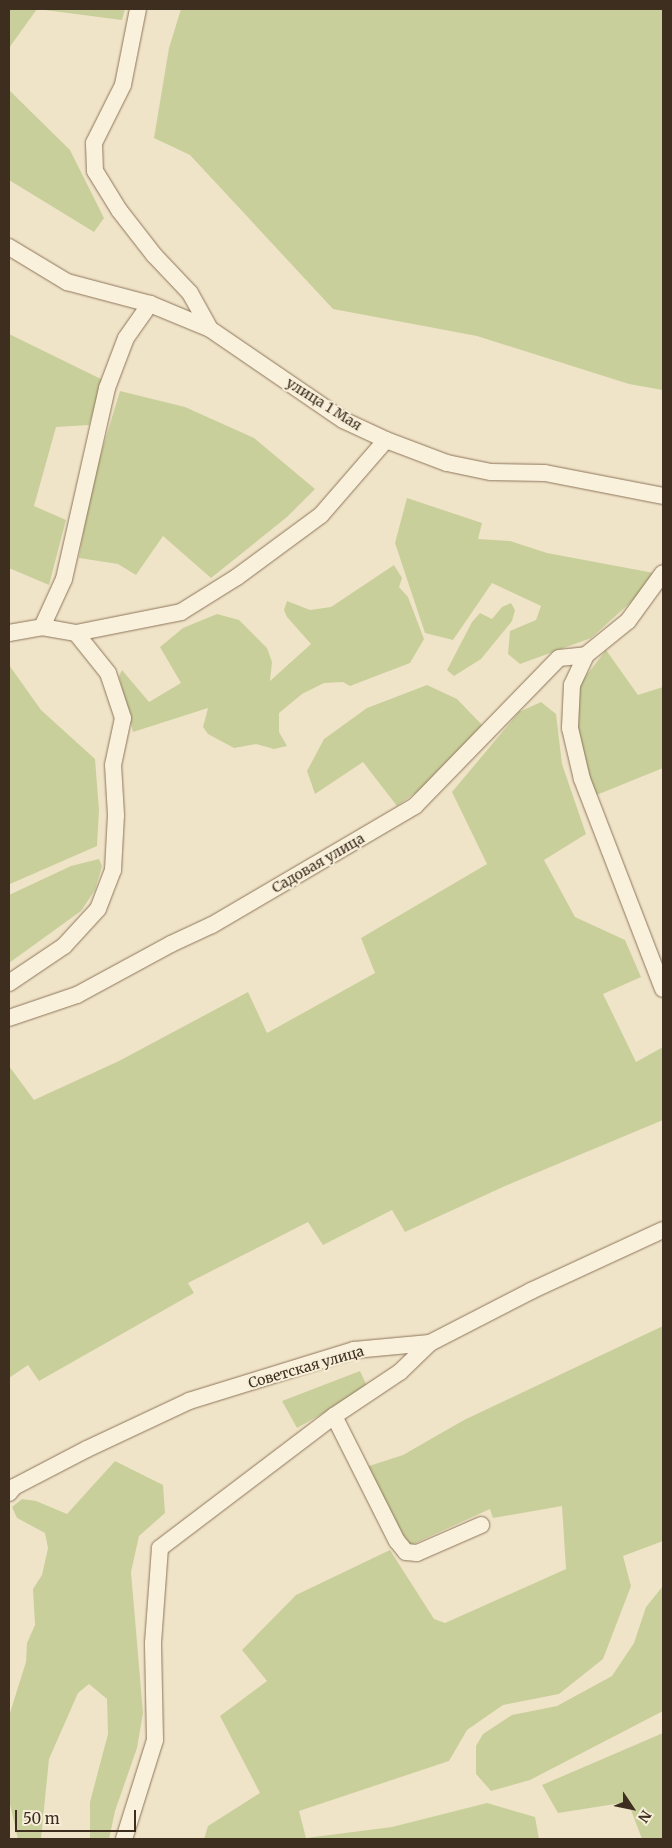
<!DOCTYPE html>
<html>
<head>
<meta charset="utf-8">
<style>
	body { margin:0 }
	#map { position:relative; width:672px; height:1848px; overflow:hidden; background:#f0e4c8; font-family:Merriweather,serif }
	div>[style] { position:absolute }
	.green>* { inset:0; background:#c9cf9b }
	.roads { filter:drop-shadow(0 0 1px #8d765c) drop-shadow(0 0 1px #8d765c) }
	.minor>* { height:16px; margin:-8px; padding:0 8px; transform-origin:8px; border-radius:8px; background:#faf1dc }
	span { translate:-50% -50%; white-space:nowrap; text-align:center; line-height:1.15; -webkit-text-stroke:4px #f7eed8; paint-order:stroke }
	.street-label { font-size:14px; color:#3d2e20 }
	.frame { position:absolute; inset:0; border:10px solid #3d2e20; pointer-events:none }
	.north { position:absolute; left:607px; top:1783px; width:50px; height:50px; -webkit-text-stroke:4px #f7eed8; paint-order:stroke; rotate:124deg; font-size:14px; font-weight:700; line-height:20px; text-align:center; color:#3d2e20 }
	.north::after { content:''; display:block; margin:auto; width:18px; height:22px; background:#3d2e20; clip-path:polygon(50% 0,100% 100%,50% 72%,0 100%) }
	.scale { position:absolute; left:15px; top:1810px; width:121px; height:22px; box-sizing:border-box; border:2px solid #3d2e20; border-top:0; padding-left:6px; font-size:15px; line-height:18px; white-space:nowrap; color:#3d2e20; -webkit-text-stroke:4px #f7eed8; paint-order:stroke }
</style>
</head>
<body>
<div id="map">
	<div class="green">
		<div style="clip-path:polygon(9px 9px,125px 9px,122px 20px,37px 9px,9px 48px)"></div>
		<div style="clip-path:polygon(181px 9px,663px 9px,663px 390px,629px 384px,477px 336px,333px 309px,190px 155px,154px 138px,169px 48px)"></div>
		<div style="clip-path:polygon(9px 90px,70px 150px,104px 218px,94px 232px,9px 180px)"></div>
		<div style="clip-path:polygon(9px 334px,103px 380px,89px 425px,56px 427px,34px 506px,66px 520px,49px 585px,9px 568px)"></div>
		<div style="clip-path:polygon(120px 391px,185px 407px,254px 438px,315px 489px,287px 517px,211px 578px,163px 536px,136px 575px,118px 564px,79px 558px,90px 490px)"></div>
		<div style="clip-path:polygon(407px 498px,482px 523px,478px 539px,510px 541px,547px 553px,654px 573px,641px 593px,591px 638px,520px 664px,508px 654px,510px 631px,536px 620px,541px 606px,492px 583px,453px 640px,425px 633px,395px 543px)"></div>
		<div style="clip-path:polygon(394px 565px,402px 578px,399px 587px,408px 597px,424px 639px,410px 663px,350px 686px,343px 682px,324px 683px,302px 694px,279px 713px,279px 732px,287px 746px,274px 749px,256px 744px,234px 748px,208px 734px,203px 727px,208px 708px,133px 732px,119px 676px,122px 670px,149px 702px,181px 683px,160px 647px,183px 628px,217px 614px,239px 620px,267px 648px,272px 662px,270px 681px,311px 644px,287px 617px,284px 610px,287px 601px,310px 610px,331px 607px)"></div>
		<div style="clip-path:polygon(511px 603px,515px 610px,512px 621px,481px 659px,454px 676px,447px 670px,472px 622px,480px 613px,492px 619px,502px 607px)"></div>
		<div style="clip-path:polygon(606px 650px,638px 695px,663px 687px,663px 768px,594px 796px,575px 720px,579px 685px)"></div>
		<div style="clip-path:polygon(9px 665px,41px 710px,95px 759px,99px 810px,97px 846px,10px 884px)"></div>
		<div style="clip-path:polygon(427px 685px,457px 699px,482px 725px,425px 786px,397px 806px,363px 762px,315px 794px,307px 771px,324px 739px,367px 708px)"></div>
		<div style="clip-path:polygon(541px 702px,556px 714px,562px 764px,586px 834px,544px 860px,575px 917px,625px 940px,641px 977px,603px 994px,636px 1062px,663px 1047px,663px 1120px,505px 1186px,405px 1232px,392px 1210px,323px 1245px,308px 1222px,188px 1283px,194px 1293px,39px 1381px,28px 1365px,9px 1378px,9px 1066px,34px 1100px,119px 1061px,248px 992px,267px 1033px,375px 973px,361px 938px,487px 864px,452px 792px,519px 712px)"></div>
		<div style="clip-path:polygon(99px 859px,102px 866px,95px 890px,81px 911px,9px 963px,9px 895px,71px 866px)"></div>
		<div style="clip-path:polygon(663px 1326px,663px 1541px,623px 1556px,631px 1586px,603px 1659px,559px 1694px,503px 1705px,467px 1730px,449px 1761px,299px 1811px,306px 1838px,392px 1827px,487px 1803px,535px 1817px,539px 1839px,204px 1839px,208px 1826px,260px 1793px,220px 1716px,267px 1681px,242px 1650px,296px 1595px,390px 1550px,434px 1619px,445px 1623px,566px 1569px,562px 1506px,493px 1518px,490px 1509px,411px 1545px,401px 1537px,366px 1467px,403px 1455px,464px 1420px)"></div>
		<div style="clip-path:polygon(360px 1371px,368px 1388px,297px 1428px,282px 1401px)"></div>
		<div style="clip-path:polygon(115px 1461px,163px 1485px,165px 1513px,139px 1536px,131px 1572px,143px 1713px,137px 1748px,115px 1811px,109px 1839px,90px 1839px,90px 1802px,108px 1734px,107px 1699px,89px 1684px,78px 1693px,49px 1759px,41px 1839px,18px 1839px,9px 1800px,9px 1716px,26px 1662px,27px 1643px,35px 1625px,33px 1589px,42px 1575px,48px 1548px,45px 1533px,17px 1518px,12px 1507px,22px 1499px,36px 1501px,67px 1514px)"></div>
		<div style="clip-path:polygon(663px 1586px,663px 1711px,530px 1780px,491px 1791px,476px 1774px,476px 1746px,483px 1734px,512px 1715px,557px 1706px,612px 1676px,634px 1643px,646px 1607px)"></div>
		<div style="clip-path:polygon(663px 1733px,663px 1839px,642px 1839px,628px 1802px,558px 1813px,542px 1785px)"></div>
	</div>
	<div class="roads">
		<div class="minor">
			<div style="left:138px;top:9px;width:77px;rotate:101.2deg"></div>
			<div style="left:123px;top:85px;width:65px;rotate:116.6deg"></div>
			<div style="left:94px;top:143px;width:28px;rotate:88deg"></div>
			<div style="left:95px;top:171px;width:46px;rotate:58.4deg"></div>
			<div style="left:119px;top:210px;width:57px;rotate:52.1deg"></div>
			<div style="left:154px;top:255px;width:52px;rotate:46.5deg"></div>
			<div style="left:190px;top:293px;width:41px;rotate:60.9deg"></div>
			<div style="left:9px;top:247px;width:68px;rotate:31.1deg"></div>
			<div style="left:67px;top:282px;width:86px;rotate:14.8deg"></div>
			<div style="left:150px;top:304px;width:65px;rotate:22.6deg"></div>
			<div style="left:210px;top:329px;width:161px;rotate:34.4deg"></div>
			<div style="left:343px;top:420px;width:47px;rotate:24.9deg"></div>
			<div style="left:386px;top:440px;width:65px;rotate:20.7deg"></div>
			<div style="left:447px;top:463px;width:45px;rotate:11.6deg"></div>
			<div style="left:491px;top:472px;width:54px;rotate:1.1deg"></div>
			<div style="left:545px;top:473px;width:120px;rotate:11deg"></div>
			<div style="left:42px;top:627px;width:53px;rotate:-65.4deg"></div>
			<div style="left:64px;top:579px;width:196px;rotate:-77.3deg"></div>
			<div style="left:107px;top:388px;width:53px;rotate:-69.2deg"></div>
			<div style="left:126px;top:338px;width:42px;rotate:-54.8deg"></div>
			<div style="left:9px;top:633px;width:34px;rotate:-10deg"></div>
			<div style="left:42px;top:627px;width:35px;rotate:10deg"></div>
			<div style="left:76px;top:633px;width:107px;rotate:-11.3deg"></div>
			<div style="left:181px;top:612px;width:66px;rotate:-32deg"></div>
			<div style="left:237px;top:577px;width:104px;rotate:-36.4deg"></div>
			<div style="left:321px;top:515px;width:99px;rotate:-49.1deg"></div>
			<div style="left:586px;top:655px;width:33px;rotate:115deg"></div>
			<div style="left:572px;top:685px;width:43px;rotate:92.7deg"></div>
			<div style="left:570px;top:728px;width:52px;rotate:76.8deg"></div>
			<div style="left:582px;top:779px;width:225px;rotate:68.9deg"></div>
			<div style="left:9px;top:983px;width:66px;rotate:-33.9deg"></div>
			<div style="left:64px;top:946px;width:50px;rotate:-47.4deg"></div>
			<div style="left:98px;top:909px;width:42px;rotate:-69deg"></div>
			<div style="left:113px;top:870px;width:55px;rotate:-86.9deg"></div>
			<div style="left:116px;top:815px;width:50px;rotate:-93.4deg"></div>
			<div style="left:113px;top:765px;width:48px;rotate:-78deg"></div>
			<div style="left:123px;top:718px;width:47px;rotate:-108.4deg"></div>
			<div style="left:108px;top:673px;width:51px;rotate:-128.7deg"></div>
			<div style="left:9px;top:1018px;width:72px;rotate:-18.7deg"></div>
			<div style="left:77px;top:995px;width:107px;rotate:-28.5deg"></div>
			<div style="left:171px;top:944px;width:45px;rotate:-24.9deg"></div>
			<div style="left:212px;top:925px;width:235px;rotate:-30.4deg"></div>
			<div style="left:415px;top:806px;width:206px;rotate:-45.8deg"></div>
			<div style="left:559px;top:658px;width:27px;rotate:-6deg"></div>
			<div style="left:586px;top:655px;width:54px;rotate:-39deg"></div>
			<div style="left:628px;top:621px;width:59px;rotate:-53.9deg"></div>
			<div style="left:334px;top:1416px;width:140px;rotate:63.3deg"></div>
			<div style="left:397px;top:1541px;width:14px;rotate:51deg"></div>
			<div style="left:406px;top:1552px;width:11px;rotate:5deg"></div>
			<div style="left:417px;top:1553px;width:70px;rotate:-23.6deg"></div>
			<div style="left:9px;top:1493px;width:8px;rotate:-50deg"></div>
			<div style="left:14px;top:1487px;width:82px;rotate:-27.5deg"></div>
			<div style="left:87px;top:1449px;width:113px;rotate:-25.2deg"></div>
			<div style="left:189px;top:1401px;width:173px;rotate:-17.2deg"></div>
			<div style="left:354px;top:1350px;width:76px;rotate:-5.3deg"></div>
			<div style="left:430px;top:1343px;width:114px;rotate:-27.2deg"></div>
			<div style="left:531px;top:1291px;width:145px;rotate:-24.8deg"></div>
			<div style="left:124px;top:1839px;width:104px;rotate:-72.6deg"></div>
			<div style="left:155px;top:1740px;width:97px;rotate:-91.2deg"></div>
			<div style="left:153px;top:1643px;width:95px;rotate:-85.8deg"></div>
			<div style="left:160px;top:1548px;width:218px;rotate:-37.2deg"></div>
			<div style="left:334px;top:1416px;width:79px;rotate:-33.7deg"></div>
			<div style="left:400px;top:1372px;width:42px;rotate:-44deg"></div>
		</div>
	</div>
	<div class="street-label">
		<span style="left:324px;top:404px;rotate:32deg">улица 1 Мая</span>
		<span style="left:318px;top:863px;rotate:-30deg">Садовая улица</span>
		<span style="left:306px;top:1367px;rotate:-16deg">Советская улица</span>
	</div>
	<div class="frame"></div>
	<div class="north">N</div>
	<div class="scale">50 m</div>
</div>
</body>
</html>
